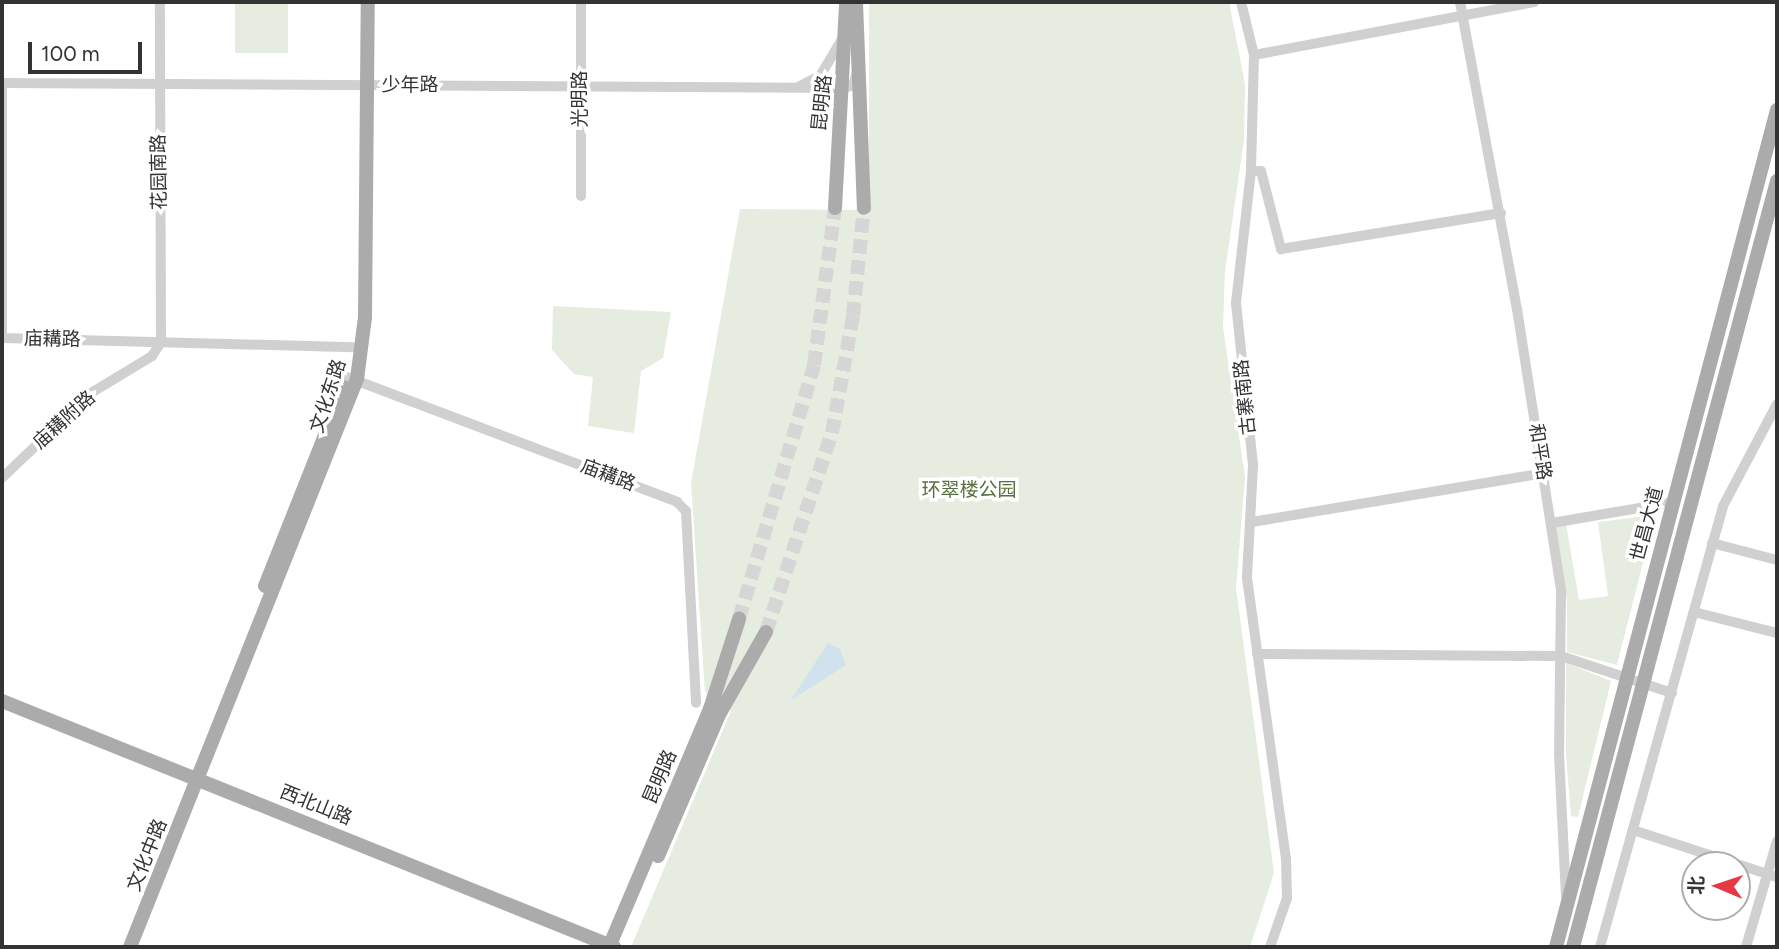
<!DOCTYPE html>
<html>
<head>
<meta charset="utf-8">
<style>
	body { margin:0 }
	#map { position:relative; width:1779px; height:949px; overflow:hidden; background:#fff; font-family:Figtree,"Noto Sans SC",sans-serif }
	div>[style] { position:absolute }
	.green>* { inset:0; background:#e6ecdf; transform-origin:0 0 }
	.water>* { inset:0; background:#cfe2ee }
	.major-tunnel>* { height:14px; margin-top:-7px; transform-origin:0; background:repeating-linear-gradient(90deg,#d6d6d6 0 14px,transparent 0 21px) }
	.minor>* { height:10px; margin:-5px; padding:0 5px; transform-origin:5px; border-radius:5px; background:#d0d0d0 }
	.major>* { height:14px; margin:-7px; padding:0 7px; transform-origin:7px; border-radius:7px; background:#ababab }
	span { translate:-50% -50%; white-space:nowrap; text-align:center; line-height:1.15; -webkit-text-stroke:7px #fff; paint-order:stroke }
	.street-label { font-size:19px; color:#333 }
	.park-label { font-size:19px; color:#56703f }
	.frame { position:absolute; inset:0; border:4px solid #333; pointer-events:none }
	.north { position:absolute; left:1681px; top:851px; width:70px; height:70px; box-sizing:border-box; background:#fff; border:2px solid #adadad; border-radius:50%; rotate:272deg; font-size:19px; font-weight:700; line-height:28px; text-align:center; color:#333 }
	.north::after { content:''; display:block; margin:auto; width:24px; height:32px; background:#e63946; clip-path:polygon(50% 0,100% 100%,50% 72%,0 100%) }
	.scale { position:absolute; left:28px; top:42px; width:114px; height:32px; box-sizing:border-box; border:4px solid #333; border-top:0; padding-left:9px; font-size:21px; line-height:24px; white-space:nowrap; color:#333; -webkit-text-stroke:5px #fff; paint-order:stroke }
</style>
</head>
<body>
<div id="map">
	<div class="green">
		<div style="left:235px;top:2px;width:53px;height:51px"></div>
		<div style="clip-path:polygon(869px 2px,1229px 2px,1245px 84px,1244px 140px,1225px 271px,1223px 327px,1245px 477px,1236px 588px,1274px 873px,1250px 947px,631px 947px,731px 711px,705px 692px,691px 483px,740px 209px,869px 210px)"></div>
		<div style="clip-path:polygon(553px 306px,671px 312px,663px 358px,641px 371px,634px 433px,588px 426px,593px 377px,574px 374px,552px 350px)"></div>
		<div style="clip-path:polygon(1655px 515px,1617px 665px,1567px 652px,1567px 603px,1556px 526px,1566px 524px,1579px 600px,1608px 596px,1598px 522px)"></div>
		<div style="clip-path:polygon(1566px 663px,1611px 681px,1578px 817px,1571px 816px,1566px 754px)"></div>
	</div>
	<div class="water">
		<div style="clip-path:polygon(828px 643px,840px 649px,846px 665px,791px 700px)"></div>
	</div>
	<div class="major-tunnel">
		<div style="left:739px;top:619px;width:265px;rotate:-73.5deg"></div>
		<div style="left:814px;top:365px;width:158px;rotate:-82.4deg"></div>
		<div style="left:766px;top:632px;width:210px;rotate:-71.7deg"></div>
		<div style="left:832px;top:433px;width:119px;rotate:-79.8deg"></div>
		<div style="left:853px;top:316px;width:109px;rotate:-84.2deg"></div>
	</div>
	<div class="minor">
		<div style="left:1241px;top:2px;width:55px;rotate:76.2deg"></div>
		<div style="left:1254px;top:55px;width:116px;rotate:91.5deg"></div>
		<div style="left:1251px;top:171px;width:133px;rotate:96.5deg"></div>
		<div style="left:1236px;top:303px;width:164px;rotate:84deg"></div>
		<div style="left:1253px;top:466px;width:112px;rotate:93.1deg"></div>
		<div style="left:1247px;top:578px;width:283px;rotate:82.1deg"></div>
		<div style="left:1286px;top:858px;width:40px;rotate:88.6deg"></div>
		<div style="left:1287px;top:898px;width:52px;rotate:109.1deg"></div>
		<div style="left:1460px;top:2px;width:312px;rotate:79.5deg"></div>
		<div style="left:1517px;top:309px;width:285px;rotate:81.1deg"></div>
		<div style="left:1561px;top:591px;width:163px;rotate:90.7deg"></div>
		<div style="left:1559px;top:754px;width:142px;rotate:87.2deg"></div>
		<div style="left:1254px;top:55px;width:285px;rotate:-10.7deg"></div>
		<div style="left:2px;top:83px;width:843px;rotate:0.34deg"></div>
		<div style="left:845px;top:88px;width:9px;rotate:-21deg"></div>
		<div style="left:853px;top:85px;width:13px;rotate:-72deg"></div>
		<div style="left:2px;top:83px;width:255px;rotate:90deg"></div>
		<div style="left:800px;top:86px;width:22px;rotate:-27deg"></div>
		<div style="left:820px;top:76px;width:41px;rotate:-59deg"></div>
		<div style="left:1251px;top:171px;width:10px"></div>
		<div style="left:1261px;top:171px;width:81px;rotate:75.6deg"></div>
		<div style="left:1281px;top:249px;width:223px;rotate:-9.3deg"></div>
		<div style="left:581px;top:196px;width:194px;rotate:-90deg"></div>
		<div style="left:2px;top:338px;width:351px;rotate:1.5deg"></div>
		<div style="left:347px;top:377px;width:353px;rotate:20.7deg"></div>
		<div style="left:677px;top:502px;width:13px;rotate:45deg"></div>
		<div style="left:686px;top:511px;width:192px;rotate:87deg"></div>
		<div style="left:2px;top:478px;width:123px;rotate:-43.7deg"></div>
		<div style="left:91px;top:393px;width:71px;rotate:-31.2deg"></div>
		<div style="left:152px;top:356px;width:17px;rotate:-57deg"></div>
		<div style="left:161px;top:342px;width:340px;rotate:-90.2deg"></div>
		<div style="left:1252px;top:522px;width:296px;rotate:-9.5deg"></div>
		<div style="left:1552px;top:523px;width:123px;rotate:-9.8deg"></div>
		<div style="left:1712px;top:543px;width:67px;rotate:14.7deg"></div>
		<div style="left:1694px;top:612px;width:86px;rotate:14.2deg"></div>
		<div style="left:1257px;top:654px;width:304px;rotate:0.4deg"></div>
		<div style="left:1561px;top:656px;width:117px;rotate:18.4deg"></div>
		<div style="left:1633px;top:830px;width:151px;rotate:18.1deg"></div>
		<div style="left:1600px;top:947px;width:458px;rotate:-74.4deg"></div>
		<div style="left:1723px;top:506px;width:115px;rotate:-62.1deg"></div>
		<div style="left:1746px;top:947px;width:110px;rotate:-73.7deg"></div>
	</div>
	<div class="major">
		<div style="left:856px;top:2px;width:206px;rotate:87.8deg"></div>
		<div style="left:835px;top:208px;width:206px;rotate:-86.9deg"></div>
		<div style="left:265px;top:586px;width:214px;rotate:-68.3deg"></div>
		<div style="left:2px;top:701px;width:660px;rotate:21.9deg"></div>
		<div style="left:658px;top:856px;width:156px;rotate:-66.6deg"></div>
		<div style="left:720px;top:713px;width:93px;rotate:-60.4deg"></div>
		<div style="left:130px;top:947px;width:612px;rotate:-68.22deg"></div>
		<div style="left:357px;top:379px;width:63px;rotate:-82.6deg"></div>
		<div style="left:365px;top:317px;width:315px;rotate:-89.5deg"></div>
		<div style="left:609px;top:947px;width:259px;rotate:-67deg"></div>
		<div style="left:710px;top:709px;width:95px;rotate:-72.1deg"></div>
		<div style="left:1556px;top:947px;width:866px;rotate:-75.21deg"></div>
		<div style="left:1573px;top:947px;width:793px;rotate:-75.09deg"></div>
	</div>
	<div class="street-label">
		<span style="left:410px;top:85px">少年路</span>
		<span style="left:580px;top:99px;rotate:-90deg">光明路</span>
		<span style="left:822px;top:103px;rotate:-84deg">昆明路</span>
		<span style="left:159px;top:172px;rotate:-91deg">花园南路</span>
		<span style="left:52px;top:339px;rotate:1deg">庙耩路</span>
		<span style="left:328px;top:396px;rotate:-72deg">文化东路</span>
		<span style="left:1245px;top:397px;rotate:-96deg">古寨南路</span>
		<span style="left:64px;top:420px;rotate:-42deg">庙耩附路</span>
		<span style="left:1540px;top:452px;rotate:81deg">和平路</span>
		<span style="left:608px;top:475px;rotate:21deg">庙耩路</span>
		<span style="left:1647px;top:524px;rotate:-75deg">世昌大道</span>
		<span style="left:660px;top:777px;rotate:-67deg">昆明路</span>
		<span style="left:316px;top:805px;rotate:22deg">西北山路</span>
		<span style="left:147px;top:855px;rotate:-68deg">文化中路</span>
	</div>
	<div class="park-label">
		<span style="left:969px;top:490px">环翠楼公园</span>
	</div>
	<div class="frame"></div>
	<div class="north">北</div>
	<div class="scale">100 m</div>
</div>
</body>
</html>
